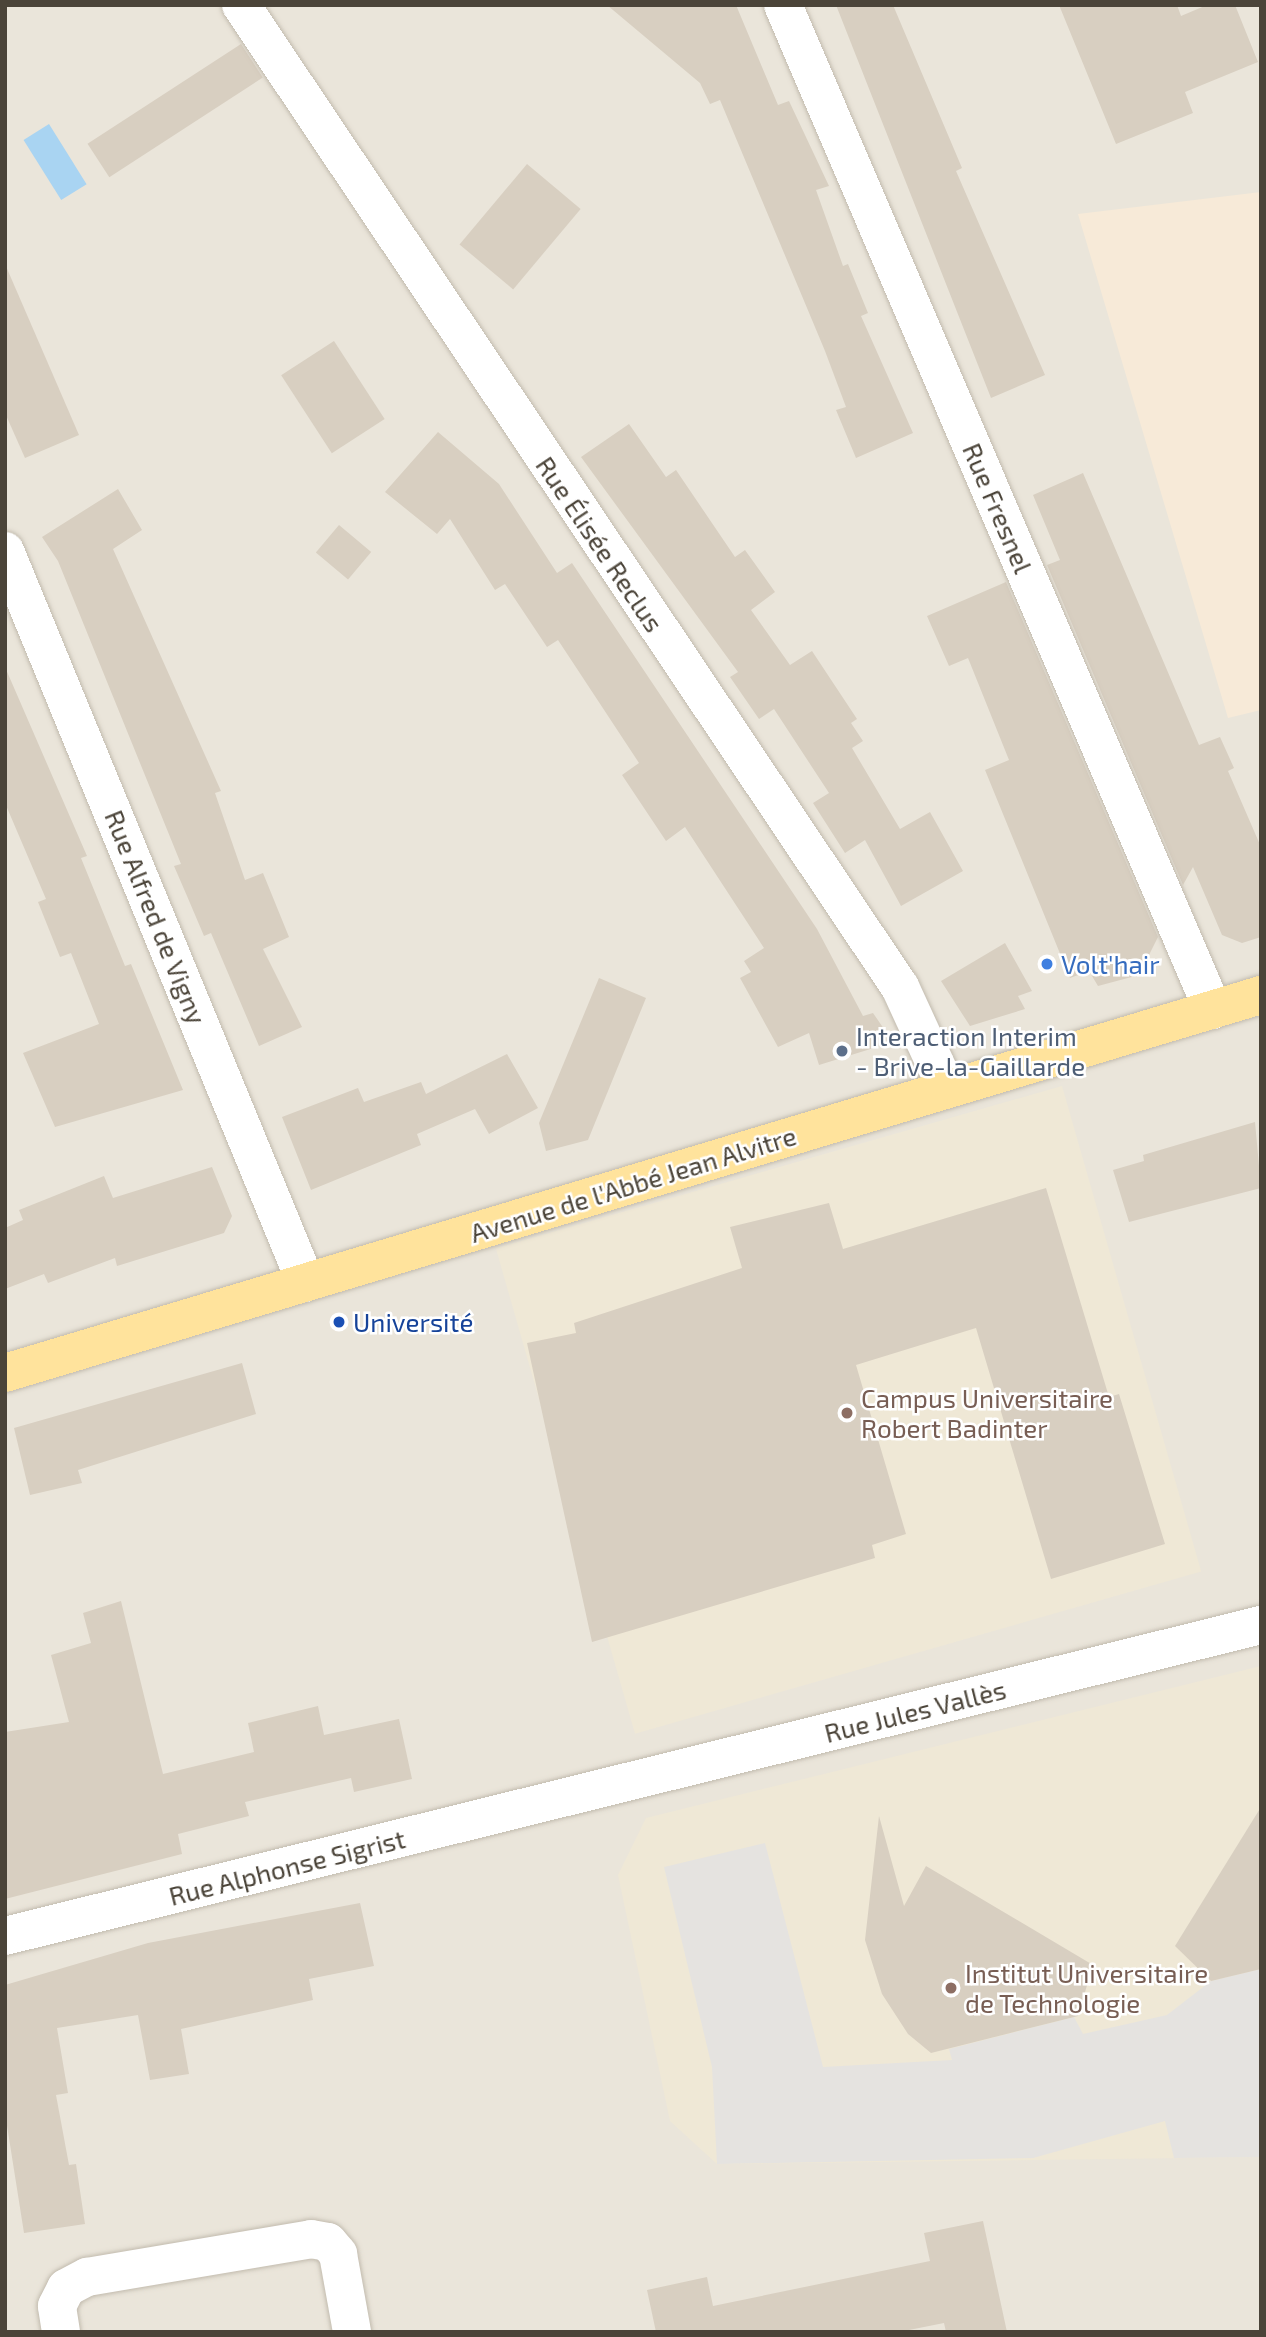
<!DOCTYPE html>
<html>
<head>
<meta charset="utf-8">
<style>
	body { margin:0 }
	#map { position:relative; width:1266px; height:2337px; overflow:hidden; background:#f6f3ec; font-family:"Exo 2",sans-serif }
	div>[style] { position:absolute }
	.residential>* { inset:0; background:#eae5da; transform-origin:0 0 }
	.commercial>* { inset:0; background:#f7ead8 }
	.education>* { inset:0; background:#efe8d6; transform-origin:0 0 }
	.parking>* { inset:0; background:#e5e3e0 }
	.water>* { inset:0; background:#a9d4f2; transform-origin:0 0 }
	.building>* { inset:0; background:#d8cfc1; transform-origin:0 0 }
	.roads { filter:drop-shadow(0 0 2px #c2bbae) drop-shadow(0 0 2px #c2bbae) }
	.minor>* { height:38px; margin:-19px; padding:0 19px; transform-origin:19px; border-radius:19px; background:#fff }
	.primary>* { height:38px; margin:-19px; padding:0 19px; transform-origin:19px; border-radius:19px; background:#ffe39c }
	.dots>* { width:19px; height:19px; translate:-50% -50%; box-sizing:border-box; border:4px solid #fff; border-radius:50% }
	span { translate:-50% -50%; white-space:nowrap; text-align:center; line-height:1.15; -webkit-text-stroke:5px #fff; paint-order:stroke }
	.street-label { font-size:26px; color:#4b4439 }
	.shop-label { font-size:26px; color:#366cbe }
	.left { translate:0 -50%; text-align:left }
	.service-label { font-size:26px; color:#4e5e75 }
	.transit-label { font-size:26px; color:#164399 }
	.education-label { font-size:26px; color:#785e54 }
	.frame { position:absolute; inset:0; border:7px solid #4b4439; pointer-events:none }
</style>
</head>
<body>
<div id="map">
	<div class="residential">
		<div style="left:5px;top:5px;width:1256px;height:2327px"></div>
	</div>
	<div class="commercial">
		<div style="clip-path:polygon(1261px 192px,1261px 710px,1228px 718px,1078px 214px)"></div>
	</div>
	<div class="education">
		<div style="left:1062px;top:1086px;width:505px;height:589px;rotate:74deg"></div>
		<div style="clip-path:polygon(1261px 1666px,1261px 2157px,717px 2164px,670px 2121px,618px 1875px,646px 1818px)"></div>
	</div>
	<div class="parking">
		<div style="clip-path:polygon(765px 1843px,823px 2067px,952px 2060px,949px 2049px,1074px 2017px,1083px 2034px,1167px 2015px,1211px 1981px,1261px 1969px,1261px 2157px,1174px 2158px,1165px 2121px,1033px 2158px,717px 2164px,712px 2067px,664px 1867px)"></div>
	</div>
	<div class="water">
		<div style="left:49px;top:124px;width:71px;height:30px;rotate:58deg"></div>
	</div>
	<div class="building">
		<div style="clip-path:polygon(607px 5px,736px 5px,778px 105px,789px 101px,829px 186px,816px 190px,843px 266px,848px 264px,868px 313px,861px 316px,913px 433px,856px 458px,836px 410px,846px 407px,825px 351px,720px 100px,710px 104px,700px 83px)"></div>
		<div style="clip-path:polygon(836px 5px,893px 5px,962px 168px,956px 171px,1045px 375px,991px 398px)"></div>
		<div style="clip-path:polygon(1059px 5px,1177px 5px,1181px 16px,1207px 5px,1235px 5px,1258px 62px,1185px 92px,1193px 113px,1116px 144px)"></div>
		<div style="left:241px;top:44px;width:40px;height:183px;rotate:57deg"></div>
		<div style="left:527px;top:164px;width:70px;height:105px;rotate:40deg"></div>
		<div style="clip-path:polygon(5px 264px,79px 435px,25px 458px,5px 413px)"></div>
		<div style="left:334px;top:341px;width:93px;height:63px;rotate:57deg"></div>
		<div style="clip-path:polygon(629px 424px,666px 477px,676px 470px,735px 557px,745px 550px,775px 592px,751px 610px,790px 665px,812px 651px,857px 719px,851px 723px,863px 741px,852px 748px,900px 829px,930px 812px,963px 871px,901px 906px,865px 840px,845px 853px,813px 803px,829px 793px,774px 709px,759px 719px,730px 677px,738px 672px,581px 457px)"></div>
		<div style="clip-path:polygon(438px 432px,499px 484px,557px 573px,572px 563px,817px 929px,863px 1016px,873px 1013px,893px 1042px,819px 1065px,809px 1033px,778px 1047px,740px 978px,751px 972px,744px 961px,764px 948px,685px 827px,666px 841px,622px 775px,639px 763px,558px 640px,547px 647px,505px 584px,495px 590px,450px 519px,437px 534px,385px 492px)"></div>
		<div style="clip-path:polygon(1083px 473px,1199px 745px,1220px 737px,1234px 768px,1228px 771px,1261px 847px,1261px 937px,1242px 943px,1222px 935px,1193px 867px,1183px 885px,1047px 565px,1060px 560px,1033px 495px)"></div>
		<div style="clip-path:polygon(118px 489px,142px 530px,113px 549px,221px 791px,215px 793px,245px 880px,263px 873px,289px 937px,263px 949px,302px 1027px,259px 1046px,211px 933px,204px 936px,187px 896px,174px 866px,181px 864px,58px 561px,42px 537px)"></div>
		<div style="left:339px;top:525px;width:42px;height:36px;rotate:40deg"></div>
		<div style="clip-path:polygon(1006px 582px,1158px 937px,1139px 975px,1098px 986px,1089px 971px,1070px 978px,985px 770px,1009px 760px,968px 658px,949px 666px,927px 616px)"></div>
		<div style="clip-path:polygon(5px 667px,87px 856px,81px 858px,125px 966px,131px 964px,183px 1090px,55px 1127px,23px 1053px,99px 1024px,71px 953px,60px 957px,38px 902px,46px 899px,5px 803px)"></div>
		<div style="clip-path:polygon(1005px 943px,1032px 991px,1018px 996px,1025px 1009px,970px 1026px,941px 981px)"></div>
		<div style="clip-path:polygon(599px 978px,646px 998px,588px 1140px,546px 1151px,539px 1123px)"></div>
		<div style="clip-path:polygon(507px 1054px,538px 1108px,489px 1134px,475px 1109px,417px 1134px,421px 1145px,311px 1190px,282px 1117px,358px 1088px,364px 1102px,421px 1082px,426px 1094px)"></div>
		<div style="clip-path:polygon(1255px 1122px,1261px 1188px,1129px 1222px,1113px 1170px,1144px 1161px,1143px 1155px)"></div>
		<div style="clip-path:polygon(212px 1167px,232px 1216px,224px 1233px,117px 1266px,115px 1258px,48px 1283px,44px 1274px,5px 1289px,5px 1228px,23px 1220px,19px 1210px,104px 1176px,113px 1198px)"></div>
		<div style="clip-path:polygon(1046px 1188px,1109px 1397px,1119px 1394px,1165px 1544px,1051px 1579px,976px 1328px,856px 1365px,906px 1534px,872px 1545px,875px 1558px,592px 1642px,527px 1343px,576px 1333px,574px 1323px,742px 1268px,730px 1227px,829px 1203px,843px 1249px)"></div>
		<div style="clip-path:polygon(242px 1363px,256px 1414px,78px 1470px,82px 1483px,30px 1495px,14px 1428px)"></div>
		<div style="clip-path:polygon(121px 1601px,163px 1774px,254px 1752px,248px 1723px,318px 1706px,324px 1735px,399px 1719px,412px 1779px,354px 1792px,351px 1778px,245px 1802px,249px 1816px,178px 1834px,182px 1854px,5px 1899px,5px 1732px,69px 1722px,51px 1655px,91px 1643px,83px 1613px)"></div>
		<div style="clip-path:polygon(1261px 1807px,1261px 1969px,1211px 1981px,1175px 1946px)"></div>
		<div style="clip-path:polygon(879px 1816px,904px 1906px,926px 1866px,1093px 1965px,1078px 2016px,931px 2053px,908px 2034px,882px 1994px,865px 1940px)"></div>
		<div style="clip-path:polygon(360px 1903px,374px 1966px,309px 1979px,313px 2000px,181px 2029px,189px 2074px,150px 2080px,138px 2015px,57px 2028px,68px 2093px,56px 2095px,69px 2165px,76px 2164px,85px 2224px,24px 2233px,5px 2113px,5px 1985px,148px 1943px)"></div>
		<div style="clip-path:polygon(983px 2221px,1007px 2332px,946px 2332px,944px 2323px,899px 2332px,656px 2332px,647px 2290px,707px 2277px,713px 2306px,930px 2261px,924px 2233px)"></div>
	</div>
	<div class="roads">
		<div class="minor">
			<div style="left:241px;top:5px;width:1183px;rotate:56.14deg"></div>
			<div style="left:900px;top:987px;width:112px;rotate:65.3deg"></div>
			<div style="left:783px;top:5px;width:1093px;rotate:66.84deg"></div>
			<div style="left:5px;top:551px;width:791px;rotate:67.65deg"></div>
			<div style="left:5px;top:1936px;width:1294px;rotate:-13.91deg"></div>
			<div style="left:61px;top:2332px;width:26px;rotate:-99deg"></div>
			<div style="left:57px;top:2306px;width:20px;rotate:-63deg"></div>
			<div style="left:66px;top:2288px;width:24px;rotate:-28deg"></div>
			<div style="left:87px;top:2277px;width:227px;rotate:-9.6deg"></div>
			<div style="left:311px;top:2239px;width:17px;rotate:10deg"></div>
			<div style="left:328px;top:2242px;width:16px;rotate:50deg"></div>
			<div style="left:338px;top:2254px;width:79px;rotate:79.8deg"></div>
		</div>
		<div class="primary">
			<div style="left:5px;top:1373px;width:1312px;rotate:-16.75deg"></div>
		</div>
	</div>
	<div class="dots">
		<div style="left:1047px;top:964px;background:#3f7fe0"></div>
		<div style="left:842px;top:1051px;background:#5c6f8a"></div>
		<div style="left:339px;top:1322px;background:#1a4fb4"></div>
		<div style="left:847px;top:1413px;background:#8d6e63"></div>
		<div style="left:951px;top:1988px;background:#8d6e63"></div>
	</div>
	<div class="street-label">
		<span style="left:998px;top:508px;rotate:67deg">Rue Fresnel</span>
		<span style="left:600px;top:544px;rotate:56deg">Rue Élisée Reclus</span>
		<span style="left:156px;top:917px;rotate:68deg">Rue Alfred de Vigny</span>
		<span style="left:633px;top:1184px;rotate:-17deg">Avenue de l'Abbé Jean Alvitre</span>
		<span style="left:915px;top:1711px;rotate:-14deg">Rue Jules Vallès</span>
		<span style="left:287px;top:1867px;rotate:-14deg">Rue Alphonse Sigrist</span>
	</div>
	<div class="shop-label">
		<span class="left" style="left:1061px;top:964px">Volt'hair</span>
	</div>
	<div class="service-label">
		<span class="left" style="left:856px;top:1051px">Interaction Interim<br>- Brive-la-Gaillarde</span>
	</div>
	<div class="transit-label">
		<span class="left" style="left:353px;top:1322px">Université</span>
	</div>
	<div class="education-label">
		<span class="left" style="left:861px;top:1413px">Campus Universitaire<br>Robert Badinter</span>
		<span class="left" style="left:965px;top:1988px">Institut Universitaire<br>de Technologie</span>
	</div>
	<div class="frame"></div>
</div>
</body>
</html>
